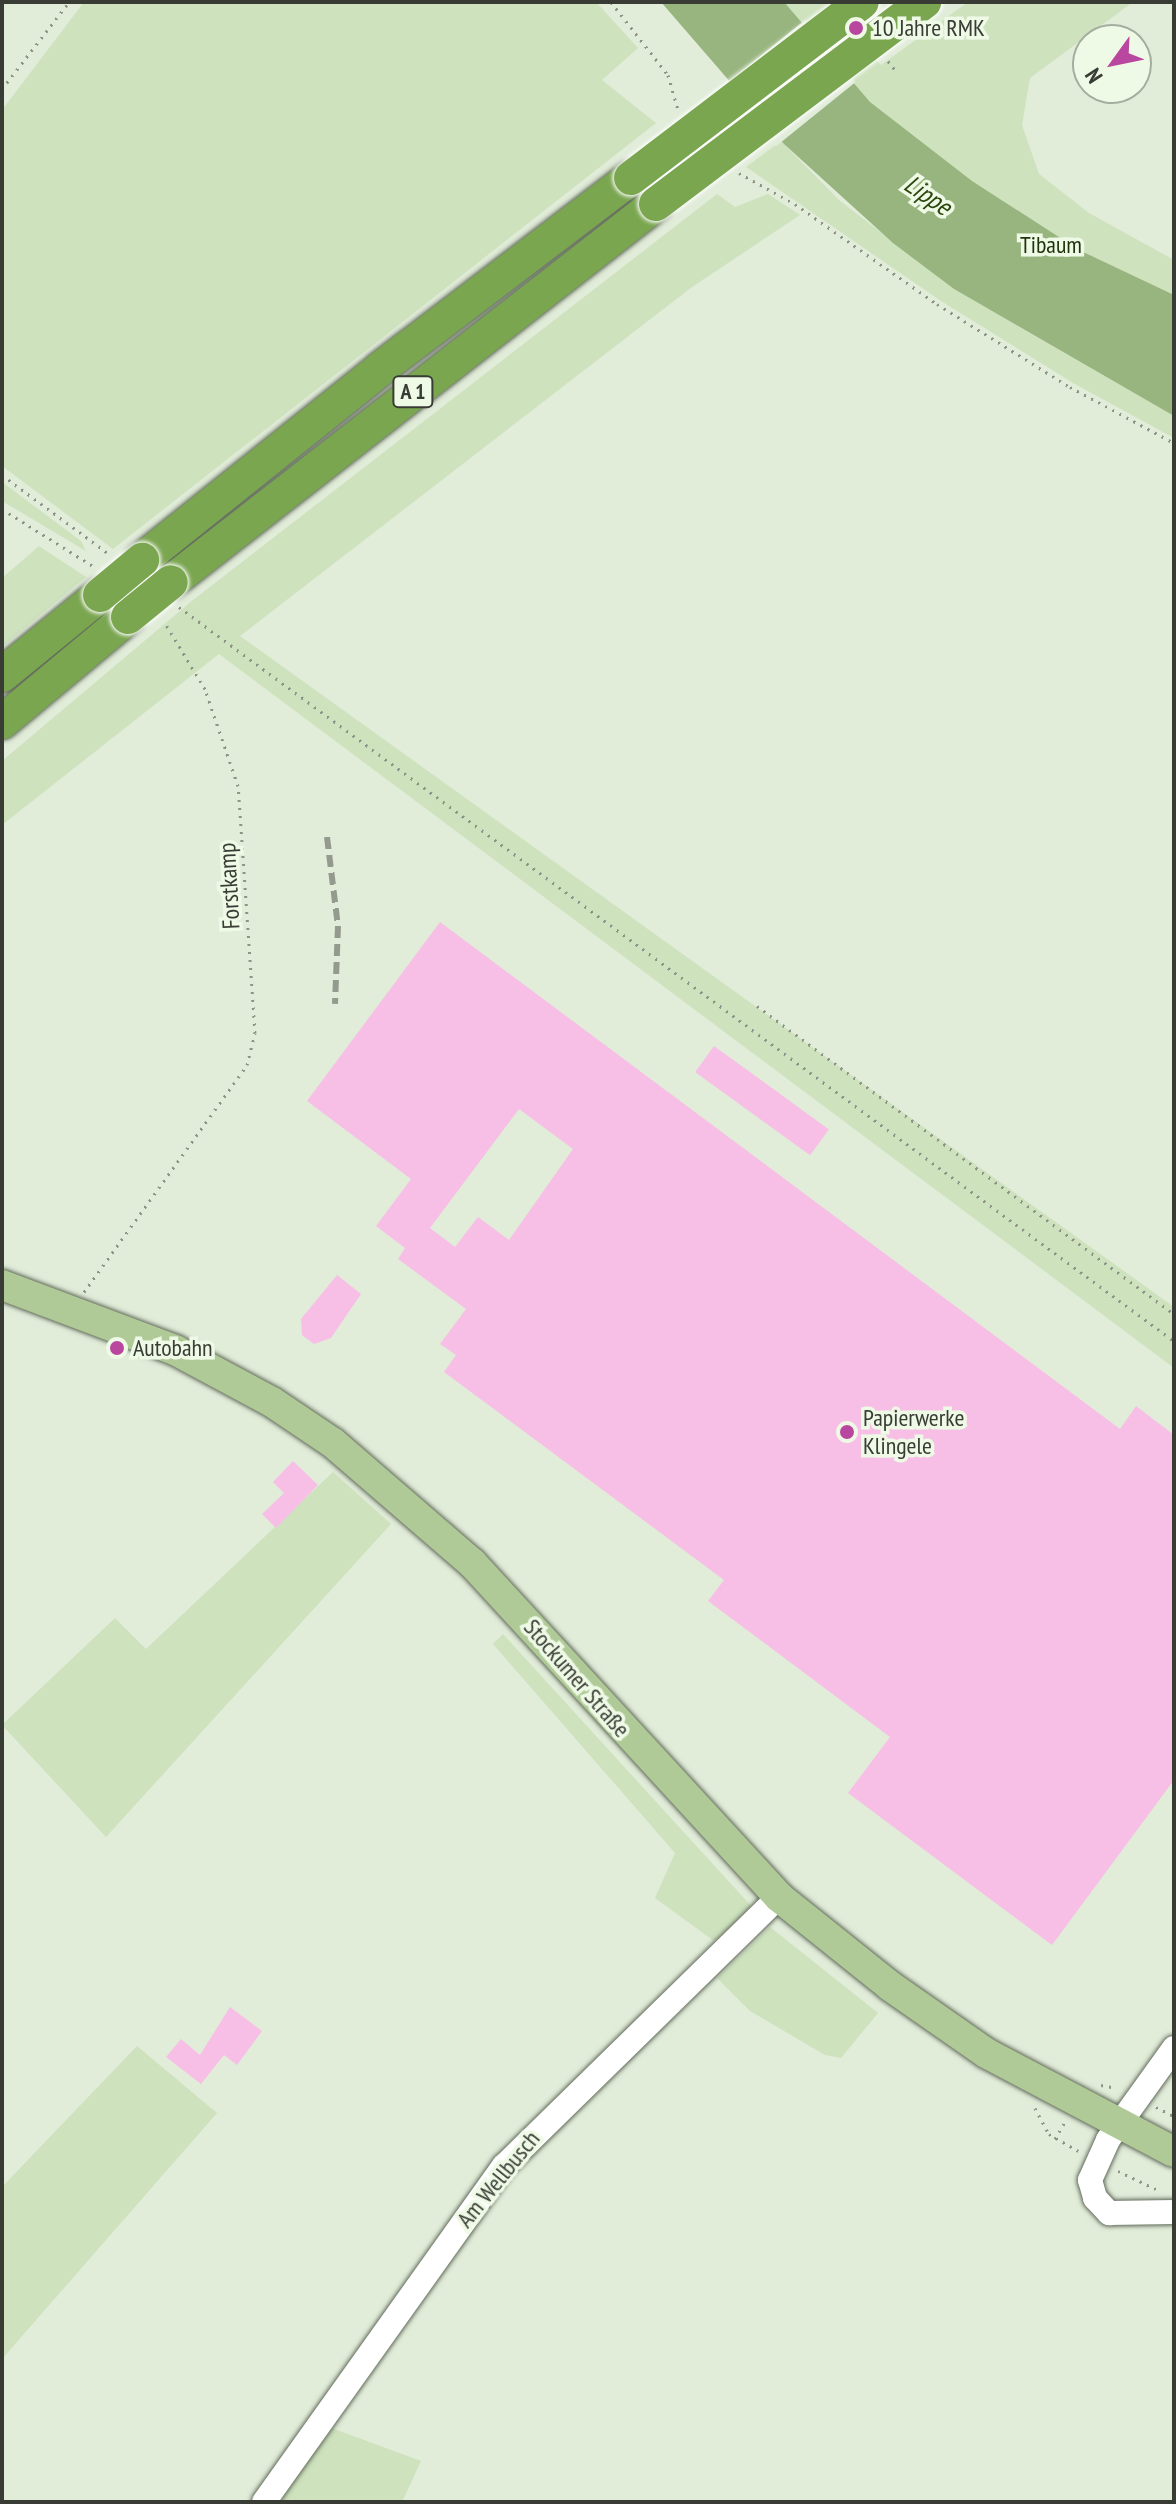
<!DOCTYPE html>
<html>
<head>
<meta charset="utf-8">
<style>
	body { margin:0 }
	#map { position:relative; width:1176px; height:2504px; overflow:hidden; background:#e1ecd9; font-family:"PT Sans Narrow",sans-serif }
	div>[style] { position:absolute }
	.green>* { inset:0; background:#cee2be }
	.water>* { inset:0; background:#98b57f }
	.pier>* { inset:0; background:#e1ecd9; transform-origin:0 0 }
	.building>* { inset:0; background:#f7bfe6; transform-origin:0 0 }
	.path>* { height:3px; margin-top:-1.5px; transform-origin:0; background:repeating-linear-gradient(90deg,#8d9487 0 2px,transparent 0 8px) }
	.roads { filter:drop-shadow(0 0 2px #626b5b) drop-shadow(0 0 2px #626b5b) }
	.minor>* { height:24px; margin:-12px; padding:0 12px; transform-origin:12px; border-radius:12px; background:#fff }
	.major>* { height:30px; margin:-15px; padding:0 15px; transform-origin:15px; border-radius:15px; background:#afca96 }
	.highway>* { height:34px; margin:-17px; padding:0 17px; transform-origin:17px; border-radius:17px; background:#7aa650 }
	.rail>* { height:6px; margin-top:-3px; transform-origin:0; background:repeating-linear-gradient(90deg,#949b8e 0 12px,transparent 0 18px) }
	.bridges { filter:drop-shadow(0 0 2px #fff) drop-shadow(0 0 2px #fff) }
	.highway-bridge>* { height:34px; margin:-17px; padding:0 17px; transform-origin:17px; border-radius:17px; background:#7aa650 }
	.dots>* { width:22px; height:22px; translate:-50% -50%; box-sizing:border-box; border:4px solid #eef9e6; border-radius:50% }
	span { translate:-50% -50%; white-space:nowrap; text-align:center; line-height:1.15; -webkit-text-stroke:7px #eef9e6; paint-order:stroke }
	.shield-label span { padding:2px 6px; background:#eef9e6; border:2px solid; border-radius:6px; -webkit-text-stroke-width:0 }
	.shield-label { font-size:22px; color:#383c35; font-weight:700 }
	.poi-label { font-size:24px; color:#383c35 }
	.left { translate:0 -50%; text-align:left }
	.park-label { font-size:24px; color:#1f330b }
	.street-label { font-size:24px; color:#383c35 }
	.water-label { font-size:26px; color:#2c470d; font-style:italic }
	.frame { position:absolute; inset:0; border:4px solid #383c35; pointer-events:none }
	.north { position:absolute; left:1072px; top:24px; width:80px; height:80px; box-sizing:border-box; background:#eef9e6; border:2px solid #a5ad9f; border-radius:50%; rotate:237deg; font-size:22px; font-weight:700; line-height:32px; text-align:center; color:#383c35 }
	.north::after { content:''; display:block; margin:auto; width:28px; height:36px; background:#b9469f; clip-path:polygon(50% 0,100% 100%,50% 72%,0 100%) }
</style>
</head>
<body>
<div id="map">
	<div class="green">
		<div style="clip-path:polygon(84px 2px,596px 2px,638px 48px,602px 80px,656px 123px,113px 549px,2px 466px,2px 110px)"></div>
		<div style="clip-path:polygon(717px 2px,831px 2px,826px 7px,881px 65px,968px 2px,1133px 2px,1030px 78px,1022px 125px,1039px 174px,1089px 213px,1174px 260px,1174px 363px)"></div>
		<div style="clip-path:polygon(781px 141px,839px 200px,954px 289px,1174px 416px,1174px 438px,1073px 383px,941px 301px,746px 167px)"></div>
		<div style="clip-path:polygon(717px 194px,735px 207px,768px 194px,800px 215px,692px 287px,240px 636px,1174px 1307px,1174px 1368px,219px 654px,2px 825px,2px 761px,193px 600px)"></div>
		<div style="clip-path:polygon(2px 482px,81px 541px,86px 551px,2px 501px)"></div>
		<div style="clip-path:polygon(39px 546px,86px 577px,2px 647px,2px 578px)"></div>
		<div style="clip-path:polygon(333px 1472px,391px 1524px,106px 1837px,2px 1725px,115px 1618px,146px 1649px)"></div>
		<div style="clip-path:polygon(503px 1634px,753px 1908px,714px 1941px,655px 1898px,675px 1853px,493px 1644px)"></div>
		<div style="clip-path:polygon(770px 1927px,878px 2013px,841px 2058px,825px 2055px,750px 2011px,717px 1978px)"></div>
		<div style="clip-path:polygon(137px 2046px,217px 2113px,2px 2359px,2px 2187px)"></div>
		<div style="clip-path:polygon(326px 2426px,421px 2461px,402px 2502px,272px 2502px)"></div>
	</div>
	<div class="water">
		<div style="clip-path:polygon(661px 2px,784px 2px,870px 102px,972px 181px,1079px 250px,1174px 295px,1174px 416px,954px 289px,893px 243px,784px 144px)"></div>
	</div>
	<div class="pier">
		<div style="left:805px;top:20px;width:80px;height:102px;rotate:51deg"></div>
	</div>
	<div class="building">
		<div style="clip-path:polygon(evenodd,440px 922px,1120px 1429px,1136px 1406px,1174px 1435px,1174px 1780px,1052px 1945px,848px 1793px,890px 1737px,708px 1601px,724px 1580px,444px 1372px,456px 1355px,440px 1344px,466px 1309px,398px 1259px,405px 1248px,376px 1226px,411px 1179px,307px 1101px,440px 922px,519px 1109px,573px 1149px,509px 1240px,478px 1217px,455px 1247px,430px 1228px,519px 1109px)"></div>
		<div style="left:714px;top:1046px;width:142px;height:32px;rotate:36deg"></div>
		<div style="clip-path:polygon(337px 1275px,361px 1294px,331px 1338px,314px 1344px,302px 1335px,301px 1319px)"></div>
		<div style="clip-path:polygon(293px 1461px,318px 1485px,276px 1528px,262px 1514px,284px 1493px,273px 1482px)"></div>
		<div style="clip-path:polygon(230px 2007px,262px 2031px,237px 2065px,224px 2055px,201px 2084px,166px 2057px,181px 2039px,200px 2055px)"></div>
	</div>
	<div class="path">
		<div style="left:611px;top:2px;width:93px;rotate:52deg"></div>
		<div style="left:668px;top:75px;width:36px;rotate:74deg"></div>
		<div style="left:888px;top:61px;width:14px;rotate:51deg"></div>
		<div style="left:2px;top:89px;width:110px;rotate:-52.4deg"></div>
		<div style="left:739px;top:173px;width:64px;rotate:29deg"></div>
		<div style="left:795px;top:204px;width:174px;rotate:35.2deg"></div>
		<div style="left:937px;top:304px;width:157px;rotate:32deg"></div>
		<div style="left:1070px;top:387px;width:118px;rotate:28.3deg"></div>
		<div style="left:2px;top:475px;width:133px;rotate:36.4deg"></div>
		<div style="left:2px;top:509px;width:107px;rotate:32.1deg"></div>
		<div style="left:179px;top:607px;width:1236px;rotate:36.42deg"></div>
		<div style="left:757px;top:1006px;width:518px;rotate:36.45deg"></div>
		<div style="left:84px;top:1292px;width:279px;rotate:-54.3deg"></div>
		<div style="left:247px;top:1065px;width:33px;rotate:-76deg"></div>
		<div style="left:255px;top:1033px;width:248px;rotate:-93.9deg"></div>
		<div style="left:238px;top:786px;width:102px;rotate:-108.8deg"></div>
		<div style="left:205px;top:689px;width:77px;rotate:-121.2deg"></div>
		<div style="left:1101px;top:2085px;width:16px;rotate:11deg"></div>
		<div style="left:1156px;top:2107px;width:20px;rotate:27deg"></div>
		<div style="left:1035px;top:2108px;width:30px;rotate:62deg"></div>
		<div style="left:1049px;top:2134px;width:34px;rotate:30deg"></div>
		<div style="left:1055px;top:2139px;width:20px;rotate:-60deg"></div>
		<div style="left:1118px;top:2171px;width:44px;rotate:25.4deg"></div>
	</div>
	<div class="roads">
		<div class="minor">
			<div style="left:1174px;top:2048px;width:113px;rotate:125.7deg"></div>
			<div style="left:1108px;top:2140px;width:44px;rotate:114.2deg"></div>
			<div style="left:1090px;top:2180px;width:19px;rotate:74deg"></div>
			<div style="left:1095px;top:2198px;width:21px;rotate:47deg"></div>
			<div style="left:1109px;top:2213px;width:65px;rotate:-0.9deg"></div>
			<div style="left:264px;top:2502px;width:413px;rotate:-54.5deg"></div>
			<div style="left:504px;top:2166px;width:385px;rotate:-44.4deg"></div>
		</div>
		<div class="major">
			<div style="left:2px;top:1285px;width:185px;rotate:20.6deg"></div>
			<div style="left:175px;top:1350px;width:110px;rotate:28.2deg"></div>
			<div style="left:272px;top:1402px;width:73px;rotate:33.9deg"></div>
			<div style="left:333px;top:1443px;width:184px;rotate:40.8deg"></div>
			<div style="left:472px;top:1563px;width:454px;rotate:47.4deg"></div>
			<div style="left:779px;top:1897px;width:142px;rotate:38.7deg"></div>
			<div style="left:890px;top:1986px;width:117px;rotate:34.9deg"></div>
			<div style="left:986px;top:2053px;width:212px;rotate:27.8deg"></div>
		</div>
		<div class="highway">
			<div style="left:142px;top:560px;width:305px;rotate:-38.7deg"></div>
			<div style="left:380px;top:369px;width:315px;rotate:-37.3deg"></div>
			<div style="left:171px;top:582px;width:615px;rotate:-37.93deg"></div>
			<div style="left:2px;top:675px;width:127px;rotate:-39.2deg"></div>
			<div style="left:2px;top:722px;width:164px;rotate:-39.8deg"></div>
		</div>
	</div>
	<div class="rail">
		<div style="left:327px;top:837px;width:90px;rotate:83deg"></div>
		<div style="left:338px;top:926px;width:78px;rotate:92.2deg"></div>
	</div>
	<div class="bridges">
		<div class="highway-bridge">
			<div style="left:631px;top:178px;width:290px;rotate:-37.3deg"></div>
			<div style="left:656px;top:204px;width:336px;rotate:-37deg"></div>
			<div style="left:100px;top:595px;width:55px;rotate:-39.8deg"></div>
			<div style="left:128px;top:617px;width:55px;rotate:-39.1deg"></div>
		</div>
	</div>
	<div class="dots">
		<div style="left:856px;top:28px;background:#b9469f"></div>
		<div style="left:117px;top:1348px;background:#b9469f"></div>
		<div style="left:847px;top:1432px;background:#b9469f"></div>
	</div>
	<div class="shield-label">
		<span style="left:413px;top:392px">A 1</span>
	</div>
	<div class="poi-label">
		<span class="left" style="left:872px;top:28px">10 Jahre RMK</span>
		<span class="left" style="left:133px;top:1348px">Autobahn</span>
		<span class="left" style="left:863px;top:1432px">Papierwerke<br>Klingele</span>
	</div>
	<div class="park-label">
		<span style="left:1051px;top:245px">Tibaum</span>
	</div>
	<div class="street-label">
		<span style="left:229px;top:886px;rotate:-93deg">Forstkamp</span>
		<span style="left:577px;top:1678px;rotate:49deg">Stockumer Straße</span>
		<span style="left:498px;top:2179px;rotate:-51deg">Am Wellbusch</span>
	</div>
	<div class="water-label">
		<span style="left:928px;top:195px;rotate:34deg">Lippe</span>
	</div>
	<div class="frame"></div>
	<div class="north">N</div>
</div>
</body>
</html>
